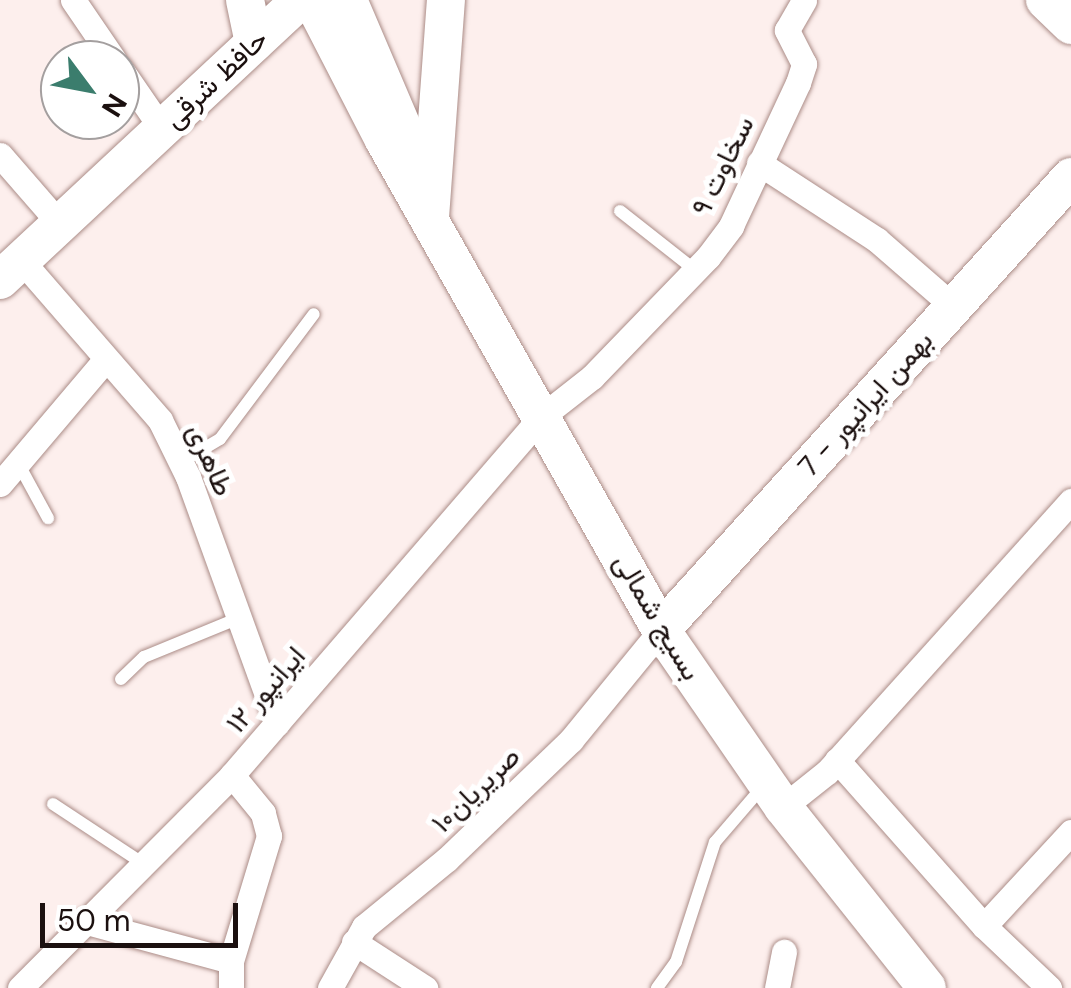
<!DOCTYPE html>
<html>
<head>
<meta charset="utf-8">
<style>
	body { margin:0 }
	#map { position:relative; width:1071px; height:988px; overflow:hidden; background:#fdefed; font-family:"DM Sans",Vazirmatn,sans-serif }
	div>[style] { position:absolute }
	.roads { filter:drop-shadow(0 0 2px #ab8c87) drop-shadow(0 0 2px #ab8c87) }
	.lane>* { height:12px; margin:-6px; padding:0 6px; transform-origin:6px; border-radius:6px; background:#fff }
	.street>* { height:25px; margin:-12.5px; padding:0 12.5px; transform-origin:12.5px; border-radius:12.5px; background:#fff }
	.secondary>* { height:38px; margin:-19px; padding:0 19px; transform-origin:19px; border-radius:19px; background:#fff }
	span { translate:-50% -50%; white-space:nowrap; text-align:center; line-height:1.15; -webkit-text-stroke:10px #fff; paint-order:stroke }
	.street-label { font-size:28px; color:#1b100f }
	.north { position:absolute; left:40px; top:40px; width:100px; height:100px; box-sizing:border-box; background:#fff; border:2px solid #a49f9f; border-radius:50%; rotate:122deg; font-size:28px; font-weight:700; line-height:40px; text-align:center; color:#1b100f }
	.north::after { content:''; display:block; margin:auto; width:35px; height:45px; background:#3b7d6d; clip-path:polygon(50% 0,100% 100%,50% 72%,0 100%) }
	.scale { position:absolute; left:40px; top:903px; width:198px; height:45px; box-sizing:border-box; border:5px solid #1b100f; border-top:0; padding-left:12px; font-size:30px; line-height:35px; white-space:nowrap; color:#1b100f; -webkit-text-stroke:8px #fff; paint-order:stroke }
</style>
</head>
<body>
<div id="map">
	<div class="roads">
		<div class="lane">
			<div style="left:620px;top:211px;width:95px;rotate:38.2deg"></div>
			<div style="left:181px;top:462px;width:45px;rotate:-30.5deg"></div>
			<div style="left:220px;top:439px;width:156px;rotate:-53.1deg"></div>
			<div style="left:18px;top:463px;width:63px;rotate:61.4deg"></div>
			<div style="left:121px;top:679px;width:32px;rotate:-44deg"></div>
			<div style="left:144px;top:657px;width:103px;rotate:-22.3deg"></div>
			<div style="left:53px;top:804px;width:107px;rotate:33.5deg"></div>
			<div style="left:657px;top:988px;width:32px;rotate:-54deg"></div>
			<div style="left:676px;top:962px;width:126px;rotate:-72deg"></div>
			<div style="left:715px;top:842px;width:75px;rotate:-49.3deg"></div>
		</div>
		<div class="street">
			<div style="left:73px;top:0;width:73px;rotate:55.7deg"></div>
			<div style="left:120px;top:68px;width:74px;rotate:55.5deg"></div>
			<div style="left:0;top:155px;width:91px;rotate:49deg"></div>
			<div style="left:759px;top:163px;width:141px;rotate:33.1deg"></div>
			<div style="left:877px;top:240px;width:102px;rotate:41deg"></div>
			<div style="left:21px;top:260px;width:212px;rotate:49deg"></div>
			<div style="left:160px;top:420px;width:64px;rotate:63.8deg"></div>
			<div style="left:188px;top:477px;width:262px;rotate:70.1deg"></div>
			<div style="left:0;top:484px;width:162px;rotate:-49.7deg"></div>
			<div style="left:837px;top:760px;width:222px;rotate:48.5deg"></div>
			<div style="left:984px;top:926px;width:90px;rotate:43.6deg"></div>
			<div style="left:783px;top:807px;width:56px;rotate:-38.5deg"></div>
			<div style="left:827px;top:772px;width:365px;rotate:-48deg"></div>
			<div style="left:83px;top:921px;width:153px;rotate:15.1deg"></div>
			<div style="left:984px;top:926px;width:128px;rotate:-47.2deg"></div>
			<div style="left:354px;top:942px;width:85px;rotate:32.9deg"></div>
			<div style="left:20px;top:988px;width:301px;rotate:-45.1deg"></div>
			<div style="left:232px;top:775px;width:473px;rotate:-49.2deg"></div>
			<div style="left:541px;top:417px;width:65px;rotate:-38.1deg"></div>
			<div style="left:592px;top:377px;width:167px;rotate:-46deg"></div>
			<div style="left:708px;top:257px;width:39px;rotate:-53deg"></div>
			<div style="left:731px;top:226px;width:158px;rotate:-64.9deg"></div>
			<div style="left:798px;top:83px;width:20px;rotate:-72deg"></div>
			<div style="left:804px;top:64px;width:38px;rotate:-117deg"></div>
			<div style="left:787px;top:30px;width:34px;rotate:-60deg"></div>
			<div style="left:231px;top:988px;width:27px;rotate:-90deg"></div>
			<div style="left:231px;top:961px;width:131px;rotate:-73.1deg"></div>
			<div style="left:269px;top:836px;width:24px;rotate:-105deg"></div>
			<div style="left:263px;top:813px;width:49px;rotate:-129.2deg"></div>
			<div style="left:330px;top:988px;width:70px;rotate:-60.9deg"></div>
			<div style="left:364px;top:927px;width:107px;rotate:-39.3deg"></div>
			<div style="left:447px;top:859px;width:172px;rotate:-43.8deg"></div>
			<div style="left:571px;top:740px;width:142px;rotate:-50.7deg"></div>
			<div style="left:777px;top:988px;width:37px;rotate:-79deg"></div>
		</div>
		<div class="secondary">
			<div style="left:245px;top:0;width:44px;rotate:78.2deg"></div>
			<div style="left:312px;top:0;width:157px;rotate:62.8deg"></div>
			<div style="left:384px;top:140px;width:563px;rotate:60.52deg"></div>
			<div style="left:661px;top:630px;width:215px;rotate:55.4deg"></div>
			<div style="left:783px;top:807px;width:231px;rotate:51.5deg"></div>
			<div style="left:348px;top:0;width:155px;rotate:66.9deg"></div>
			<div style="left:1045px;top:0;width:36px;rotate:44deg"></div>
			<div style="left:430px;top:217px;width:218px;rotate:-85.8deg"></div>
			<div style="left:0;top:280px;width:410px;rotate:-43deg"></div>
			<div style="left:661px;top:630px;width:611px;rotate:-47.85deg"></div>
		</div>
	</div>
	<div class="street-label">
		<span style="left:216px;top:79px;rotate:-43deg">حافظ شرقی</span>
		<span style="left:723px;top:166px;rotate:-64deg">سخاوت ۹</span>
		<span style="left:866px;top:404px;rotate:-48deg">بهمن ایرانپور - 7</span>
		<span style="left:210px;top:460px;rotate:66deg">طاهری</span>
		<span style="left:657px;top:617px;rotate:59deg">بسیج شمالی</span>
		<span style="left:266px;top:690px;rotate:-49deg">ایرانپور ۱۲</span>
		<span style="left:476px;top:790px;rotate:-44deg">صریریان۱۰</span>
	</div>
	<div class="north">N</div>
	<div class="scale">50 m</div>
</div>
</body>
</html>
